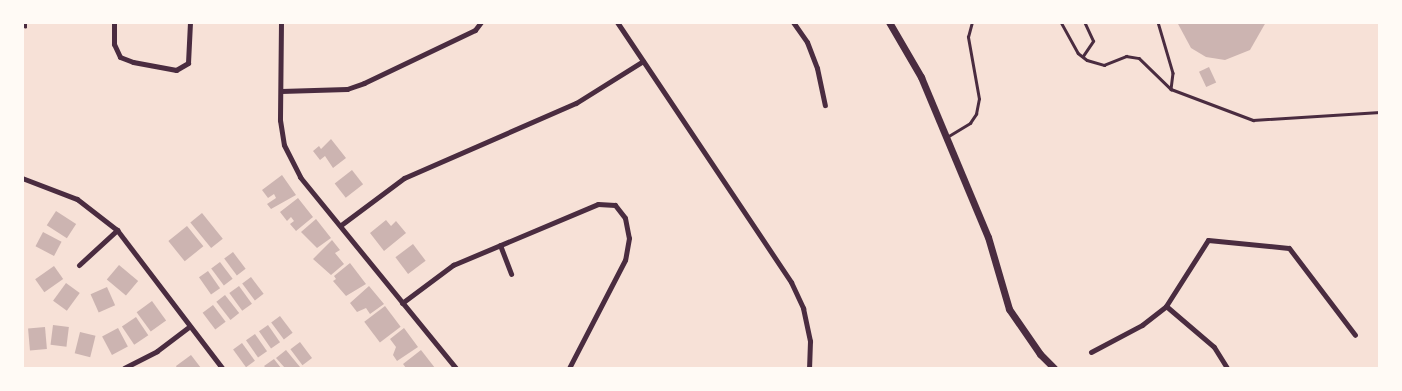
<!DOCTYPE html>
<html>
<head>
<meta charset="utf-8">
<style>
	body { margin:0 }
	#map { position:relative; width:1402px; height:391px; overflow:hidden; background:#f7e1d7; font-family:Helvetica,sans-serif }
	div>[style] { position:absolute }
	.building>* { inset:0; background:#ccb4b1; transform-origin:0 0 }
	.service>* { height:2.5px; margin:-1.25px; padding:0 1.25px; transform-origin:1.25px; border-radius:1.25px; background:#4a2c40 }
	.minor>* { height:5px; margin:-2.5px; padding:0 2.5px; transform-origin:2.5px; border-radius:2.5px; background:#4a2c40 }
	.tertiary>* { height:7px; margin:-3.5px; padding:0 3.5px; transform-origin:3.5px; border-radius:3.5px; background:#4a2c40 }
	span { translate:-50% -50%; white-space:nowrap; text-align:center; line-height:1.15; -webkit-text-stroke:4px #fffaf5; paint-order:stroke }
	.frame { position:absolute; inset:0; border:24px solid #fffaf5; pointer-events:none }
</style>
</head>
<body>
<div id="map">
	<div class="building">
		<div style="clip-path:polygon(1177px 22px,1266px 22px,1250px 50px,1225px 60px,1206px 57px,1191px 48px)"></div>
		<div style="left:1209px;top:67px;width:17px;height:11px;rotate:65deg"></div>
		<div style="clip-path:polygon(331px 139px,346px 158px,333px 168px,325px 156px,320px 160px,313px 151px,319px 146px,321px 149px)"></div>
		<div style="left:352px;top:170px;width:18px;height:22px;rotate:52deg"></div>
		<div style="clip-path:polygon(282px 175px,296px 195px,271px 209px,267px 204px,276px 198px,274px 194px,268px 198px,262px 190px)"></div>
		<div style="clip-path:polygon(298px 198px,313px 217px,296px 231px,290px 224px,294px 221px,291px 217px,287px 221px,280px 212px)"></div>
		<div style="left:56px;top:211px;width:24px;height:17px;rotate:33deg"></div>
		<div style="left:202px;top:213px;width:33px;height:15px;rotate:51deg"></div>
		<div style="clip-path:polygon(316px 219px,331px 238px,317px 248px,301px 232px)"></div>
		<div style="clip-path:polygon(386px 220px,391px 226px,396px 221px,406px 233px,384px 251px,370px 233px)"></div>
		<div style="left:187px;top:226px;width:26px;height:24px;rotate:51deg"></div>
		<div style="left:43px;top:232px;width:21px;height:16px;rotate:28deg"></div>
		<div style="clip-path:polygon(332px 240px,340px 250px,335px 253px,344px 264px,331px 275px,313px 259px)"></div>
		<div style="left:413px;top:244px;width:21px;height:22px;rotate:53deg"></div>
		<div style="left:233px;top:252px;width:21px;height:11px;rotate:53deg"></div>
		<div style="left:220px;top:262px;width:21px;height:11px;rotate:53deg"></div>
		<div style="clip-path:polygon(350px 263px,366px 284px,346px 296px,333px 281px,336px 279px,334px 276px)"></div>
		<div style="left:119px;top:265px;width:25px;height:19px;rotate:40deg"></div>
		<div style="left:54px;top:266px;width:16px;height:23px;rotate:55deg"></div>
		<div style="left:208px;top:271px;width:21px;height:11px;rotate:55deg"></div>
		<div style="left:251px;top:277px;width:21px;height:11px;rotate:53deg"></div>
		<div style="left:66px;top:283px;width:17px;height:22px;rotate:36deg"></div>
		<div style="left:239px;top:286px;width:22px;height:12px;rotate:54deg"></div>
		<div style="clip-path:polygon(369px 286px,384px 304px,370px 314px,366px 308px,357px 312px,350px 303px)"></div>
		<div style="left:107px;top:287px;width:20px;height:18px;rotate:66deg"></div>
		<div style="left:225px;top:295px;width:23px;height:11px;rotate:52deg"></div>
		<div style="left:152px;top:301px;width:24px;height:19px;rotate:54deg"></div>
		<div style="left:213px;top:305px;width:21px;height:13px;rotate:53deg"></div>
		<div style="left:385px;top:306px;width:26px;height:26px;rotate:53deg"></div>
		<div style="left:280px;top:316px;width:21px;height:11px;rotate:53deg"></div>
		<div style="left:136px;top:317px;width:22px;height:17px;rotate:56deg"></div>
		<div style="left:53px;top:325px;width:16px;height:20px;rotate:7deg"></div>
		<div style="left:268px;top:325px;width:21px;height:11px;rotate:55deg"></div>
		<div style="left:45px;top:327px;width:22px;height:17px;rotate:85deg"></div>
		<div style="left:118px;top:328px;width:21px;height:18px;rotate:62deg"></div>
		<div style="clip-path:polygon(404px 328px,418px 347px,397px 361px,393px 355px,396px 347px,390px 339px)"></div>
		<div style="left:80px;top:332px;width:16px;height:22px;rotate:14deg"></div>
		<div style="left:255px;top:334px;width:21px;height:11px;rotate:55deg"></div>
		<div style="left:300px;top:342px;width:20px;height:12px;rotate:53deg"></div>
		<div style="left:242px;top:343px;width:22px;height:11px;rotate:54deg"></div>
		<div style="clip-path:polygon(286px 350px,300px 367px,298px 368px,285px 368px,276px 358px)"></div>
		<div style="clip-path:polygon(421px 350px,435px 368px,406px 368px,403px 364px)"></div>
		<div style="clip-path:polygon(191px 355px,201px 368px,177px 368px,176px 366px)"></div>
		<div style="clip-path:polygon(274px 359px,281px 368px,266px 368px,264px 366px)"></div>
	</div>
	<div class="service">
		<div style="left:1061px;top:22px;width:35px;rotate:61deg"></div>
		<div style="left:1078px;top:53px;width:11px;rotate:38deg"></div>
		<div style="left:1087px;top:60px;width:18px;rotate:16deg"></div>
		<div style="left:1104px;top:65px;width:24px;rotate:-22deg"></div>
		<div style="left:1126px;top:56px;width:13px;rotate:9deg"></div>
		<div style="left:1139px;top:58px;width:45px;rotate:44.1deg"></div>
		<div style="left:1171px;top:89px;width:88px;rotate:20.7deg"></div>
		<div style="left:1253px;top:120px;width:127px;rotate:-3.6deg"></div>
		<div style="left:1158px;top:22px;width:53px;rotate:73.6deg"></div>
		<div style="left:1173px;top:73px;width:16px;rotate:97deg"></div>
		<div style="left:25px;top:27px;width:5px;rotate:-90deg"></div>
		<div style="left:1083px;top:56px;width:18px;rotate:-56deg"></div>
		<div style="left:1093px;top:41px;width:21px;rotate:-115deg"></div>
		<div style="left:947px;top:137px;width:27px;rotate:-31deg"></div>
		<div style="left:970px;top:123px;width:11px;rotate:-56deg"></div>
		<div style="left:976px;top:114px;width:15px;rotate:-79deg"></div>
		<div style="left:979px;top:99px;width:63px;rotate:-100.1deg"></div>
		<div style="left:968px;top:37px;width:16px;rotate:-75deg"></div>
	</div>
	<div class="minor">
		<div style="left:114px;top:22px;width:22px;rotate:90deg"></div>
		<div style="left:114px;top:44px;width:14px;rotate:65deg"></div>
		<div style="left:120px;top:57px;width:14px;rotate:21deg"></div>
		<div style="left:133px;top:62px;width:44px;rotate:10.5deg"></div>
		<div style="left:176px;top:70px;width:14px;rotate:-30deg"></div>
		<div style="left:188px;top:63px;width:41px;rotate:-87.2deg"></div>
		<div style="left:281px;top:22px;width:98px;rotate:90.6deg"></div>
		<div style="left:280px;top:120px;width:25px;rotate:81deg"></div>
		<div style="left:284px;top:145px;width:36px;rotate:63deg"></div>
		<div style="left:300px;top:177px;width:247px;rotate:50.8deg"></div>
		<div style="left:617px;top:22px;width:313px;rotate:56.2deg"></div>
		<div style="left:791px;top:282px;width:29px;rotate:65deg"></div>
		<div style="left:803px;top:308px;width:34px;rotate:78deg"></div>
		<div style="left:810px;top:341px;width:27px;rotate:92deg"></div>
		<div style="left:793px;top:22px;width:24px;rotate:55deg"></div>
		<div style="left:807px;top:42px;width:28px;rotate:69deg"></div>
		<div style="left:817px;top:68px;width:38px;rotate:78deg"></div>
		<div style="left:281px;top:91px;width:66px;rotate:-1.7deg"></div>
		<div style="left:347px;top:89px;width:18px;rotate:-19deg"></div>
		<div style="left:364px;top:83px;width:123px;rotate:-25.5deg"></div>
		<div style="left:475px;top:30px;width:10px;rotate:-53deg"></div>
		<div style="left:22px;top:178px;width:59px;rotate:20.9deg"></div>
		<div style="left:77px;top:199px;width:51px;rotate:37.8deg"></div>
		<div style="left:117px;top:230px;width:173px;rotate:52.7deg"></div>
		<div style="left:341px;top:225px;width:79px;rotate:-36.7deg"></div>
		<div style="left:404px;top:178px;width:188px;rotate:-23.6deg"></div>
		<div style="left:576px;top:103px;width:79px;rotate:-32.1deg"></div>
		<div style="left:500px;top:245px;width:31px;rotate:69deg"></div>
		<div style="left:79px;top:265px;width:52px;rotate:-42.6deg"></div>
		<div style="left:402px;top:303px;width:64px;rotate:-36.7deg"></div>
		<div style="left:453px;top:265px;width:157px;rotate:-22.8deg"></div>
		<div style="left:598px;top:204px;width:17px;rotate:3deg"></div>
		<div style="left:615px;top:205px;width:16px;rotate:52deg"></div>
		<div style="left:625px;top:218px;width:20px;rotate:79deg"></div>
		<div style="left:629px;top:238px;width:22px;rotate:100deg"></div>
		<div style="left:625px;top:260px;width:122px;rotate:117.4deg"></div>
		<div style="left:1166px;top:306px;width:63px;rotate:40.5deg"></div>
		<div style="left:1214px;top:347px;width:25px;rotate:58deg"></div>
		<div style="left:1091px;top:352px;width:58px;rotate:-27.9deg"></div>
		<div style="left:1142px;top:325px;width:31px;rotate:-38deg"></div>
		<div style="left:1166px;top:306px;width:78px;rotate:-57.5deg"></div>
		<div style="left:1208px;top:240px;width:81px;rotate:5.6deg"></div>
		<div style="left:1289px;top:248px;width:109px;rotate:52.8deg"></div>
		<div style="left:124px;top:368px;width:37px;rotate:-27deg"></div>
		<div style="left:157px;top:351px;width:41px;rotate:-37.1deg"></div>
	</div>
	<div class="tertiary">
		<div style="left:889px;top:22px;width:64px;rotate:59.8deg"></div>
		<div style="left:921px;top:77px;width:173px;rotate:67.3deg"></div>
		<div style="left:988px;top:237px;width:75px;rotate:73.7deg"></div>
		<div style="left:1009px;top:309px;width:55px;rotate:55.4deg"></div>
		<div style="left:1040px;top:354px;width:20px;rotate:45deg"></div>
	</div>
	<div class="frame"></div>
</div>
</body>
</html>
